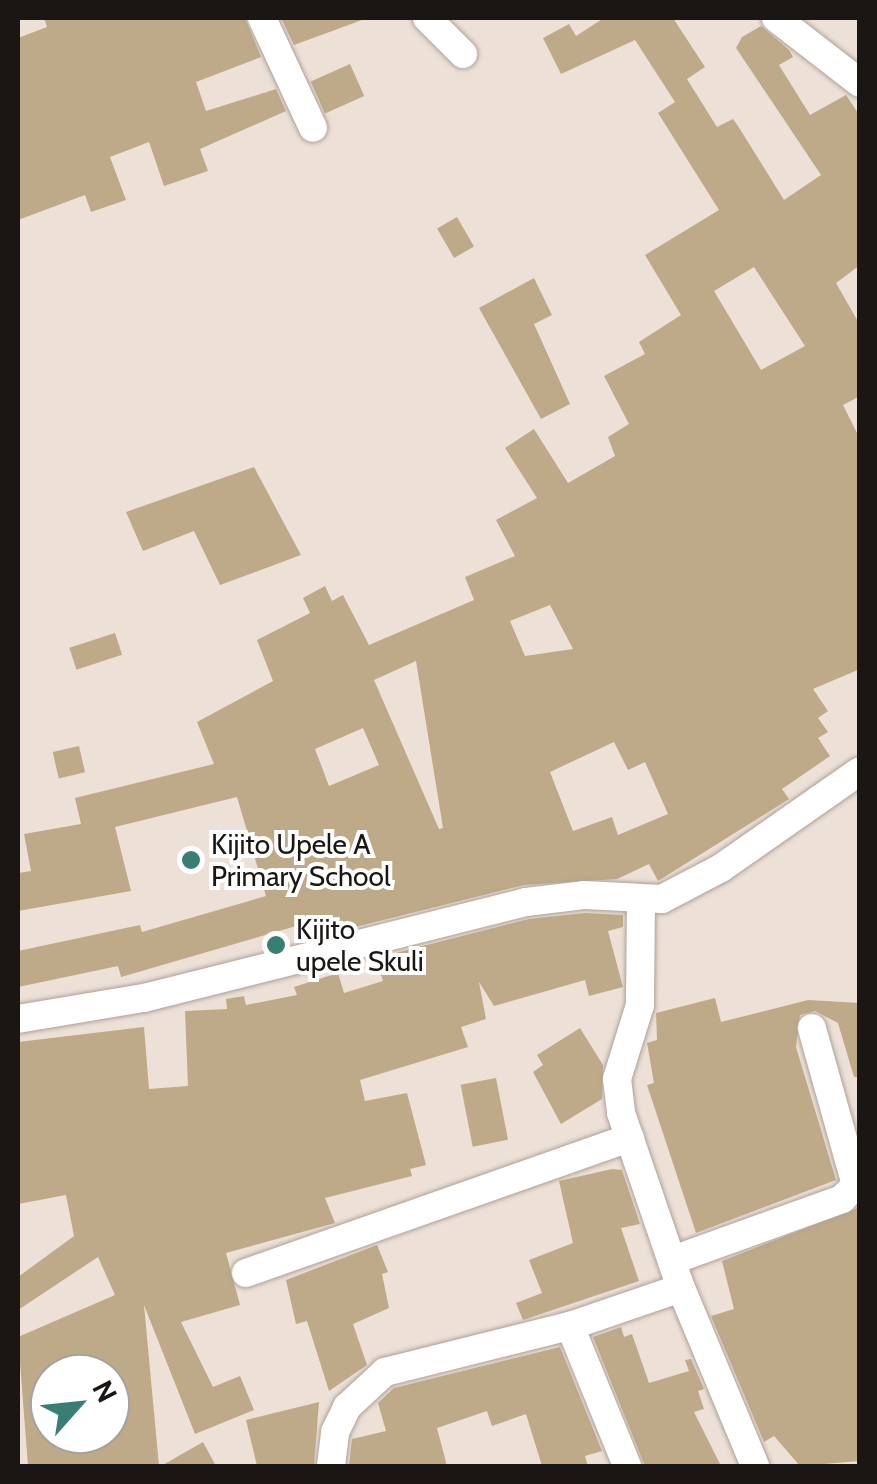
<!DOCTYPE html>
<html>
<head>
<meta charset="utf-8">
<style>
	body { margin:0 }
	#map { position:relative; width:877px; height:1484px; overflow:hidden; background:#ede0d7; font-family:Cabin,sans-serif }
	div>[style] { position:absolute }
	.building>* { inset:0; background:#beaa88; transform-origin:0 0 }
	.roads { filter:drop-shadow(0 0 2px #aea199) drop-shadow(0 0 2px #aea199) }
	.minor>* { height:28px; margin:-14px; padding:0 14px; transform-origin:14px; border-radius:14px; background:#fff }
	.dots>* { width:28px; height:28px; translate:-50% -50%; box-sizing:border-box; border:5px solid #fff; border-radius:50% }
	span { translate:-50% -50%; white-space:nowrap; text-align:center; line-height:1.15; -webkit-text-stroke:8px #fff; paint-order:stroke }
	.poi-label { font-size:28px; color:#1a1613 }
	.left { translate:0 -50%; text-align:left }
	.frame { position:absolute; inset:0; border:20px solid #1a1613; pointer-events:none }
	.north { position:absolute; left:30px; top:1354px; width:100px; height:100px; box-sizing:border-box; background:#fff; border:2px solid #a3a2a1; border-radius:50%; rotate:63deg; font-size:28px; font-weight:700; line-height:40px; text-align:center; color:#1a1613 }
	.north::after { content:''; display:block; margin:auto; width:35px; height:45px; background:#387e75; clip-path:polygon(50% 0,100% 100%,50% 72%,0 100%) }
</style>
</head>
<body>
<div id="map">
	<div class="building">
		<div style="clip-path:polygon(44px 18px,245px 18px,261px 57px,196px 82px,206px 111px,276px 89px,286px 111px,200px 149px,208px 171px,164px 186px,149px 142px,110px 157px,126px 200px,91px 212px,85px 195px,18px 220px,18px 38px,47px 27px)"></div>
		<div style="clip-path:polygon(281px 18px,361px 18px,362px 20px,294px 45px)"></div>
		<div style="clip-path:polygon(evenodd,604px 18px,673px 18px,705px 67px,687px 79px,717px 127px,733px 119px,738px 126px,784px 200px,821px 175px,736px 48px,742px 37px,761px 26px,789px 50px,793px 57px,779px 65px,810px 115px,846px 95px,860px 116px,860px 265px,836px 283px,860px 325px,860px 396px,843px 405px,860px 439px,860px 669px,813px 689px,828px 711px,818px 718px,828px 732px,818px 738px,830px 756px,782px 789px,789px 799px,658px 881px,649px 864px,617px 879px,524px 885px,327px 934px,324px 918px,121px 977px,118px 966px,18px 987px,18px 951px,140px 925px,142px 932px,266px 896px,237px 797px,115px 827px,131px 891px,18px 911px,18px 873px,31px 871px,24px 834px,81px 824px,75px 798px,214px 764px,197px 722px,273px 681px,257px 640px,310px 613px,303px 598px,325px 586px,332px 601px,343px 595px,369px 645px,474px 600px,465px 577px,515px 556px,496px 520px,537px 498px,505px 448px,534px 429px,568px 483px,615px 456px,608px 437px,629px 424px,604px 376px,645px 354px,639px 342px,681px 315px,645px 255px,719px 210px,658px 113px,675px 102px,635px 40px,561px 74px,543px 38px,569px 24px,576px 36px,604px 18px,754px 267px,805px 346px,761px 370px,714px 291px,754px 267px,604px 18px,550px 605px,573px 649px,525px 656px,510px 621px,550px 605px,604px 18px,416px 661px,443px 828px,439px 829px,374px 680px,416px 661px,604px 18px,363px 728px,379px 765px,329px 786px,315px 749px,363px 728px,604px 18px,614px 742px,628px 770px,645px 762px,668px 814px,618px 835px,612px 817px,573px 831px,550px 772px,614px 742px)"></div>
		<div style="left:350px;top:64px;width:35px;height:43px;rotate:66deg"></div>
		<div style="left:457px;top:217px;width:34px;height:23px;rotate:60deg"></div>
		<div style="clip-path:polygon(534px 278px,552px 315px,534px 324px,570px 404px,541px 419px,479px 308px)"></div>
		<div style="clip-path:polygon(254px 467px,301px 555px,220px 585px,194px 531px,143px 551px,126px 512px)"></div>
		<div style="left:115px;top:633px;width:23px;height:48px;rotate:72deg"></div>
		<div style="left:79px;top:746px;width:27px;height:27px;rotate:77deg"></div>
		<div style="clip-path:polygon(evenodd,585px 913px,623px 915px,623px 927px,608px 931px,623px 987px,589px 996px,585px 980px,494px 1006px,479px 982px,486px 1019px,461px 1027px,468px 1047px,360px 1080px,365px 1101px,407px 1093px,426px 1165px,410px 1169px,412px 1176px,325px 1198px,335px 1223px,226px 1253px,240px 1305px,181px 1322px,213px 1387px,240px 1376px,254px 1410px,195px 1434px,144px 1305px,159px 1466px,28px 1466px,18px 1337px,115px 1295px,98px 1257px,18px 1310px,18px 1277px,74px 1236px,66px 1195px,18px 1204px,18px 1042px,144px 1027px,149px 1089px,188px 1086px,185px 1011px,227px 1009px,226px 999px,244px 996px,246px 1005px,297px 995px,294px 987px,338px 973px,344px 993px,383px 981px,376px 958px,529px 919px,585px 913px,50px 1374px,110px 1374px,110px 1434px,50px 1434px,50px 1374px)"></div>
		<div style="clip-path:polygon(715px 998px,721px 1022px,808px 1000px,860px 1003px,860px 1077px,854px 1077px,838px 1023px,815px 1011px,800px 1015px,796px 1047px,836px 1180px,696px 1233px,647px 1085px,654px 1083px,647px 1043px,657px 1040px,656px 1013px)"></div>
		<div style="clip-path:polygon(580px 1028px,603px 1065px,602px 1099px,561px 1124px,533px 1072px,543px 1065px,537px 1055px)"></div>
		<div style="left:496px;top:1078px;width:63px;height:36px;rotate:79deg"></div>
		<div style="clip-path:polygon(612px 1169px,622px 1170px,640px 1224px,621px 1228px,639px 1281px,523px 1320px,516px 1303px,542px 1293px,529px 1260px,573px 1243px,559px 1181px)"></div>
		<div style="clip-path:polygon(860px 1207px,860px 1461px,800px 1466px,774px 1436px,764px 1442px,711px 1316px,734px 1309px,722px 1261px)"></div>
		<div style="clip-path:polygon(377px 1245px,388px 1272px,382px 1274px,389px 1308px,353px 1324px,367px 1365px,329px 1391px,307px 1321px,296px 1324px,286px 1280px)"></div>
		<div style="clip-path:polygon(621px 1327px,624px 1337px,632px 1334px,649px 1383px,689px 1371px,685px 1360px,691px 1359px,704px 1389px,698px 1391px,704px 1409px,694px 1412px,721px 1466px,645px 1466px,593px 1337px)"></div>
		<div style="clip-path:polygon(560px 1347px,602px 1451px,585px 1456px,588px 1466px,542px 1466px,526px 1414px,492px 1426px,487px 1411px,437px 1428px,447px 1466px,349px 1466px,352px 1439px,386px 1431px,378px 1403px,394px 1388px)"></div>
		<div style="clip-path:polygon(319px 1402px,314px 1466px,257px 1466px,246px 1420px)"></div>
		<div style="clip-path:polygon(203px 1442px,216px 1466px,161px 1466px)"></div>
	</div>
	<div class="roads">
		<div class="minor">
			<div style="left:262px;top:18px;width:121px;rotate:65.1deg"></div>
			<div style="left:427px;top:18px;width:51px;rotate:45deg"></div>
			<div style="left:776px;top:18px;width:106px;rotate:37.7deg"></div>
			<div style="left:641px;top:902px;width:103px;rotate:90.6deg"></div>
			<div style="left:640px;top:1005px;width:77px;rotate:107.3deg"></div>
			<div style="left:617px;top:1079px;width:34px;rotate:83deg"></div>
			<div style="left:621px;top:1113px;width:185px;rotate:71.1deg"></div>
			<div style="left:681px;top:1288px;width:193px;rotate:67.4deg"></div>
			<div style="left:18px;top:1019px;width:128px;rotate:-9.5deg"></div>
			<div style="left:144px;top:998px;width:394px;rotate:-14.1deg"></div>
			<div style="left:526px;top:902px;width:58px;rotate:-6.9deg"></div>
			<div style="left:584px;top:895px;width:78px;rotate:2.9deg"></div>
			<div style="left:662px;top:899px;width:67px;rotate:-27.7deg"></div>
			<div style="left:721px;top:868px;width:169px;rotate:-34.9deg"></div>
			<div style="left:673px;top:1260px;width:180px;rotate:-19.8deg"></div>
			<div style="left:842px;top:1199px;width:20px;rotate:-45deg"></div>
			<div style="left:856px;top:1185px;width:163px;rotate:-105.7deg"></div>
			<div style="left:246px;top:1273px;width:407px;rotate:-19.4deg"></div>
			<div style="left:570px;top:1326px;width:151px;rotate:67.8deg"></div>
			<div style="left:331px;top:1466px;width:34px;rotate:-83deg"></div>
			<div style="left:335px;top:1432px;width:28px;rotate:-64deg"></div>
			<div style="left:347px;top:1407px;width:52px;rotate:-42.6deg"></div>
			<div style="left:385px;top:1372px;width:191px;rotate:-14deg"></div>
			<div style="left:570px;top:1326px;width:117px;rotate:-18.9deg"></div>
		</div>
	</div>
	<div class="dots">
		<div style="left:191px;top:860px;background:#387e75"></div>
		<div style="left:276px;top:945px;background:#387e75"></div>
	</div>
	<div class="poi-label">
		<span class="left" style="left:211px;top:860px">Kijito Upele A<br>Primary School</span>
		<span class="left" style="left:296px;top:945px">Kijito<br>upele Skuli</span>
	</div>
	<div class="frame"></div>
	<div class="north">N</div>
</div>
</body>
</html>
